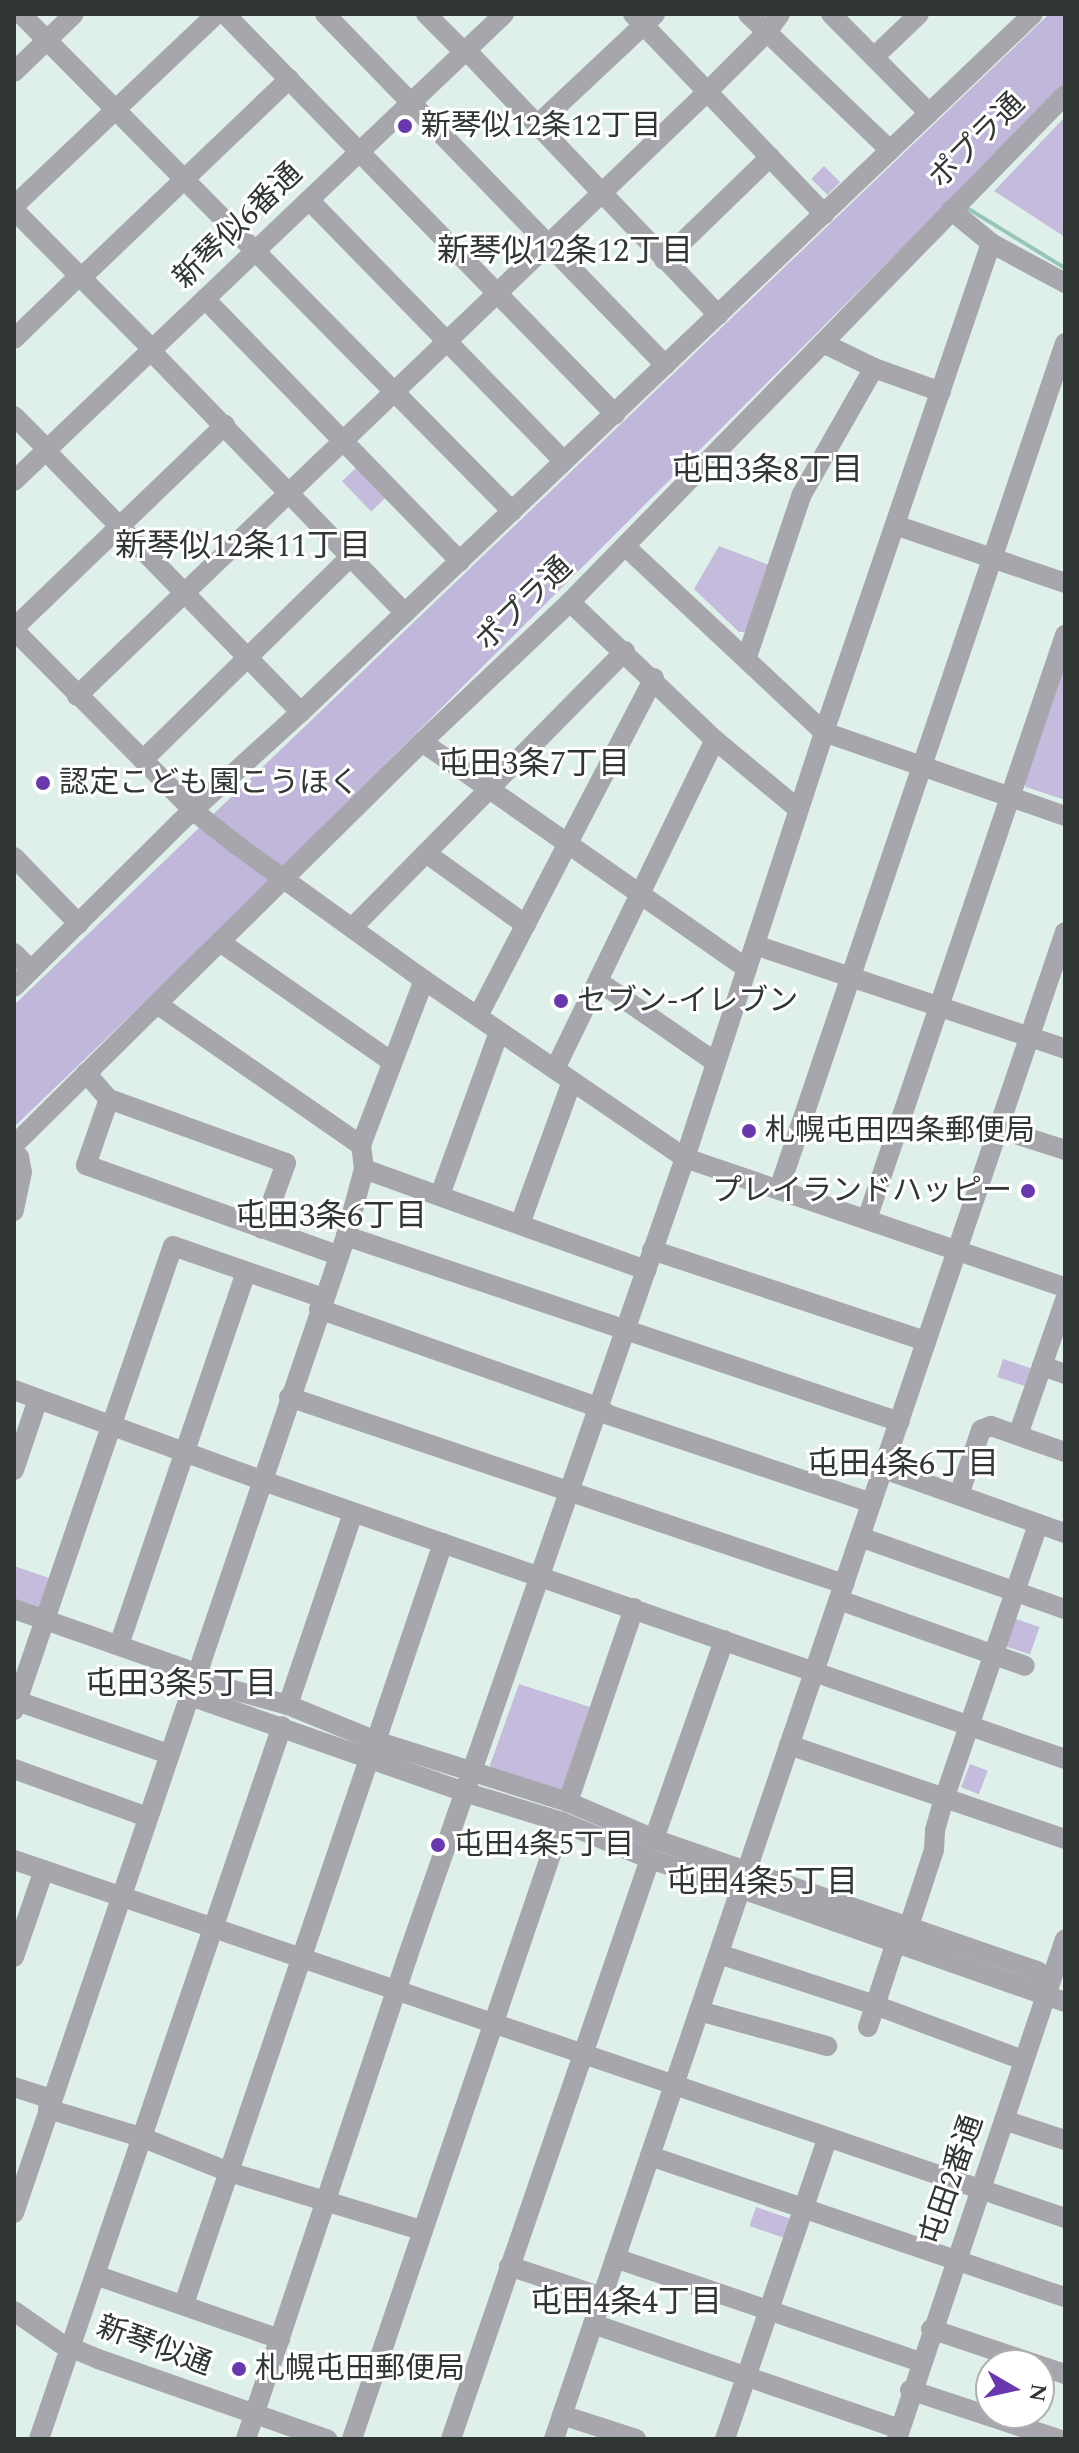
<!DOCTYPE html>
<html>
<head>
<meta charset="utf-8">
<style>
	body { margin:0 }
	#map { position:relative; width:1079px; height:2453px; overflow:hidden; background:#dff0ea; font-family:Spectral,"Noto Sans JP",serif }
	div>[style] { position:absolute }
	.green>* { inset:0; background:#c5bbdd; transform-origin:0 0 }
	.forest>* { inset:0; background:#c1b7db }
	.stream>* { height:4px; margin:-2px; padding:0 2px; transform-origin:2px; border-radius:2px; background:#97c5b7 }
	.minor>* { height:20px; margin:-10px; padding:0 10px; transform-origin:10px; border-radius:10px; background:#a7a6ac }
	.dots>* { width:22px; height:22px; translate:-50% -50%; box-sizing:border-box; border:4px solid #fff; border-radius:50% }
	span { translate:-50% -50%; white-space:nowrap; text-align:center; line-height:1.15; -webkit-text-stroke:6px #fff; paint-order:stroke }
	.poi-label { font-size:30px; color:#303634 }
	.left { translate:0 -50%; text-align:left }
	.right { translate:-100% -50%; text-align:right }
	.street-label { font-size:30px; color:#303634 }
	.neighbourhood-label { font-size:32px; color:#303634 }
	.frame { position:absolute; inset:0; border:16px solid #303634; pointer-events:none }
	.north { position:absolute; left:975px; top:2349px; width:80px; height:80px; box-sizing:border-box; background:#fff; border:2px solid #acafae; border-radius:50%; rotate:99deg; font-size:22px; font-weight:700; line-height:32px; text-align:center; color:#303634 }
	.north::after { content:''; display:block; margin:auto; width:28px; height:36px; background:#6937ae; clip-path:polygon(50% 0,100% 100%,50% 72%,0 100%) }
</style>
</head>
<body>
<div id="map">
	<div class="green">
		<div style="clip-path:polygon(1065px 117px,1065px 237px,994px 191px)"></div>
		<div style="left:824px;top:166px;width:23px;height:18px;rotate:45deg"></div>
		<div style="left:360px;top:464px;width:42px;height:25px;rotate:46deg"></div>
		<div style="clip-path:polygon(719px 546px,769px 565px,747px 632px,739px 632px,694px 589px)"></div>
		<div style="clip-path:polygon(1065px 658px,1065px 800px,1026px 787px,1023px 782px)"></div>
		<div style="left:1003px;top:1359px;width:29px;height:19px;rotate:18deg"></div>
		<div style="clip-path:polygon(14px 1566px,49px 1578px,39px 1608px,14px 1599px)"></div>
		<div style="left:1013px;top:1618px;width:28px;height:29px;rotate:19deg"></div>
		<div style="clip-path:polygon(519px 1684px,593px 1708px,565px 1791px,493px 1771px,490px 1765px)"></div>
		<div style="left:970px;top:1764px;width:19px;height:25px;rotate:21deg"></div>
		<div style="left:756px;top:2207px;width:37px;height:20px;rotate:19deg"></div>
	</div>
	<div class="forest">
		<div style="clip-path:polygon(1049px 14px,1065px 14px,1065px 85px,201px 948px,14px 1127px,14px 1005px)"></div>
	</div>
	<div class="stream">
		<div style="left:967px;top:208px;width:115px;rotate:31.5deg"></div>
	</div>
	<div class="minor">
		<div style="left:21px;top:14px;width:699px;rotate:45.35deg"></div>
		<div style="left:225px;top:14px;width:559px;rotate:45.73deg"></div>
		<div style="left:325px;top:14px;width:489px;rotate:45.9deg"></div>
		<div style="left:426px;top:14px;width:54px;rotate:45deg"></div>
		<div style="left:633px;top:14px;width:277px;rotate:46.3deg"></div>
		<div style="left:748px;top:14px;width:197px;rotate:43.8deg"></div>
		<div style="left:831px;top:14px;width:139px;rotate:45.3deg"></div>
		<div style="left:466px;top:50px;width:366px;rotate:46.4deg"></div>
		<div style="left:874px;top:57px;width:62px;rotate:-43.7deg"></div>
		<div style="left:14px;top:72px;width:83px;rotate:-44deg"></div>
		<div style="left:537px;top:125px;width:162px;rotate:-43.2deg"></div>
		<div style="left:309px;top:200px;width:365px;rotate:45.7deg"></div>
		<div style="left:14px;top:206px;width:279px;rotate:-43.5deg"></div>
		<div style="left:14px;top:210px;width:196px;rotate:45.2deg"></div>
		<div style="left:951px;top:210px;width:52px;rotate:39.5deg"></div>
		<div style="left:991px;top:243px;width:84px;rotate:28.4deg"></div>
		<div style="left:664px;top:260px;width:148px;rotate:-44.2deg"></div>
		<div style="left:81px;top:278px;width:288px;rotate:-43.7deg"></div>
		<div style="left:205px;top:299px;width:366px;rotate:45.8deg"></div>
		<div style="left:14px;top:339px;width:91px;rotate:-44.1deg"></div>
		<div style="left:823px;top:343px;width:57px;rotate:26.1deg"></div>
		<div style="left:874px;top:368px;width:71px;rotate:19.7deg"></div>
		<div style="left:151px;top:351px;width:365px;rotate:45.9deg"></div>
		<div style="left:14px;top:416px;width:47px;rotate:45deg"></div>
		<div style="left:46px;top:451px;width:365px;rotate:45.7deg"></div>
		<div style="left:14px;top:481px;width:677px;rotate:-43.62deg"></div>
		<div style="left:895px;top:525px;width:180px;rotate:18.8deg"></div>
		<div style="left:625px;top:546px;width:272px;rotate:43.1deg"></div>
		<div style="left:824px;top:732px;width:255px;rotate:19.2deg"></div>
		<div style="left:570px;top:602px;width:200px;rotate:43.6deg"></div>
		<div style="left:715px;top:740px;width:108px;rotate:39.7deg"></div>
		<div style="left:14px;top:628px;width:293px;rotate:-43.9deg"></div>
		<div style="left:14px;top:630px;width:257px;rotate:45.2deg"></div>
		<div style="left:195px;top:812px;width:55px;rotate:38.3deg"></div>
		<div style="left:238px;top:846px;width:229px;rotate:35.8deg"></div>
		<div style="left:424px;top:980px;width:316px;rotate:34.3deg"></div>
		<div style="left:685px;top:1158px;width:401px;rotate:18.8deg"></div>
		<div style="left:747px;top:657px;width:172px;rotate:-71.4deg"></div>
		<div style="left:802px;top:494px;width:145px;rotate:-60.3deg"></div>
		<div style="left:77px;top:696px;width:873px;rotate:-43.79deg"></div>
		<div style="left:707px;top:92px;width:85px;rotate:-45deg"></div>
		<div style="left:767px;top:32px;width:22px;rotate:-54deg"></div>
		<div style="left:422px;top:742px;width:396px;rotate:34.9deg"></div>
		<div style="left:143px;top:760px;width:291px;rotate:-44.4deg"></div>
		<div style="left:426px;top:853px;width:123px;rotate:35.8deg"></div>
		<div style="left:14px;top:857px;width:93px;rotate:45.9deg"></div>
		<div style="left:352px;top:928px;width:389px;rotate:-45.4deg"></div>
		<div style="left:220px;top:942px;width:210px;rotate:34.9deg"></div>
		<div style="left:755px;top:945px;width:327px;rotate:18.5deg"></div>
		<div style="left:14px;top:953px;width:24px;rotate:45deg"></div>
		<div style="left:598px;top:981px;width:142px;rotate:34.7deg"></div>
		<div style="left:14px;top:987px;width:234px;rotate:-44.8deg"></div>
		<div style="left:180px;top:822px;width:164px;rotate:-42.3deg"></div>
		<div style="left:301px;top:712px;width:1011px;rotate:-43.64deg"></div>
		<div style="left:157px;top:1004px;width:248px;rotate:34.7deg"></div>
		<div style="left:478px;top:1016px;width:381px;rotate:-62.5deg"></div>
		<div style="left:555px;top:1069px;width:366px;rotate:-64.1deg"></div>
		<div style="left:86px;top:1073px;width:35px;rotate:49deg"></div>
		<div style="left:109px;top:1099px;width:188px;rotate:19.9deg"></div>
		<div style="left:286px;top:1163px;width:70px;rotate:110deg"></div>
		<div style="left:109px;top:1099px;width:70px;rotate:109.2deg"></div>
		<div style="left:86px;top:1165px;width:268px;rotate:19.7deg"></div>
		<div style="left:997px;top:1128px;width:71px;rotate:17.9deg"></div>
		<div style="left:14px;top:1145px;width:573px;rotate:-44.65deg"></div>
		<div style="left:422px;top:742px;width:204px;rotate:-43.4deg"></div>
		<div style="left:570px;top:602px;width:709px;rotate:-45.69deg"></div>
		<div style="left:14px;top:1152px;width:7px;rotate:45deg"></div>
		<div style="left:19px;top:1157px;width:15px;rotate:79deg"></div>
		<div style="left:22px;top:1172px;width:40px;rotate:102deg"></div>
		<div style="left:364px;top:1169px;width:300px;rotate:19.7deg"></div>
		<div style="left:779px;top:1189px;width:893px;rotate:-71.32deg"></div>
		<div style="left:440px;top:1195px;width:173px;rotate:-70.1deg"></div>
		<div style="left:867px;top:1219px;width:617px;rotate:-71.27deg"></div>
		<div style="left:520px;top:1224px;width:152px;rotate:-70deg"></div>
		<div style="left:346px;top:1236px;width:584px;rotate:18.56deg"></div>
		<div style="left:652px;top:1250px;width:289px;rotate:18.4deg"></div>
		<div style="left:1065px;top:1300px;width:70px;rotate:109.2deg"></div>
		<div style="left:1042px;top:1366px;width:24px;rotate:19deg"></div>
		<div style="left:319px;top:1309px;width:295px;rotate:19.4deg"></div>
		<div style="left:597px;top:1407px;width:14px;rotate:34deg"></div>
		<div style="left:609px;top:1415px;width:277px;rotate:18.5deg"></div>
		<div style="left:14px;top:1390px;width:271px;rotate:20deg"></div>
		<div style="left:269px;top:1483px;width:842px;rotate:19.12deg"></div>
		<div style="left:289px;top:1397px;width:586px;rotate:18.62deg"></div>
		<div style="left:1018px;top:1435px;width:73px;rotate:-70.8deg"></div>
		<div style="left:884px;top:1469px;width:192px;rotate:19.5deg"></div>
		<div style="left:14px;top:1470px;width:75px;rotate:-71.3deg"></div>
		<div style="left:959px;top:1495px;width:69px;rotate:-71.3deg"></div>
		<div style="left:981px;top:1430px;width:11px;rotate:-22deg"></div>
		<div style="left:991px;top:1426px;width:78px;rotate:19.4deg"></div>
		<div style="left:860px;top:1537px;width:217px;rotate:19.4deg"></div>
		<div style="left:839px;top:1600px;width:197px;rotate:19.5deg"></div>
		<div style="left:14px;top:1609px;width:181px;rotate:19.3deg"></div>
		<div style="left:185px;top:1669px;width:13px;rotate:51deg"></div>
		<div style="left:119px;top:1645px;width:394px;rotate:-71.2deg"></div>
		<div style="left:17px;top:1701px;width:160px;rotate:19.3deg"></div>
		<div style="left:288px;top:1705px;width:203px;rotate:-71.3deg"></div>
		<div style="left:14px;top:1710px;width:490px;rotate:-71.1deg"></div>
		<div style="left:173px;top:1246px;width:159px;rotate:19.1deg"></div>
		<div style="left:376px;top:1741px;width:209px;rotate:-71.3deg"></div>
		<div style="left:789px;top:1745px;width:292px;rotate:18.8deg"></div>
		<div style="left:14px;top:1769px;width:141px;rotate:19.8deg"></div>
		<div style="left:568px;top:1802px;width:205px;rotate:-71.2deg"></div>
		<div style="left:654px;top:1839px;width:211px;rotate:-70.6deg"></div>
		<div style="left:14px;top:1860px;width:1110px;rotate:18.81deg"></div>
		<div style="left:908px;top:1929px;width:83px;rotate:-71.8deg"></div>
		<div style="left:934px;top:1850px;width:20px;rotate:-87deg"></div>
		<div style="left:935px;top:1830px;width:26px;rotate:-74deg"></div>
		<div style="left:942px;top:1805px;width:297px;rotate:-71.1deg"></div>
		<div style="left:719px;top:1954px;width:164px;rotate:18.1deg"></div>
		<div style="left:875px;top:2005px;width:158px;rotate:20.4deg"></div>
		<div style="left:14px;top:1957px;width:92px;rotate:-71deg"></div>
		<div style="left:1045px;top:1995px;width:24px;rotate:-105deg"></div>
		<div style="left:1039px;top:1972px;width:5px;rotate:-158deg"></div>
		<div style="left:1034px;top:1970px;width:402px;rotate:-161deg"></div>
		<div style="left:654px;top:1839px;width:94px;rotate:-156.7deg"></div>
		<div style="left:568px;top:1802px;width:201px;rotate:-162.4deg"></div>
		<div style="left:376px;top:1741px;width:95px;rotate:-157.8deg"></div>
		<div style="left:288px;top:1705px;width:98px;rotate:-164.7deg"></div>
		<div style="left:193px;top:1679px;width:21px;rotate:73deg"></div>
		<div style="left:199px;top:1699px;width:281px;rotate:19.3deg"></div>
		<div style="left:464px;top:1792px;width:102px;rotate:17deg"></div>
		<div style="left:562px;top:1822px;width:95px;rotate:22.8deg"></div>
		<div style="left:650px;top:1859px;width:103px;rotate:18.1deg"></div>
		<div style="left:748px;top:1891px;width:315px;rotate:19.3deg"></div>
		<div style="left:1045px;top:1995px;width:21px;rotate:19deg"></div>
		<div style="left:699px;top:2011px;width:133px;rotate:15.3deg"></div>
		<div style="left:868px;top:2027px;width:89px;rotate:-71.8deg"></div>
		<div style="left:14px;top:2087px;width:40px;rotate:18deg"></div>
		<div style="left:48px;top:2109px;width:97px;rotate:16.8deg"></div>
		<div style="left:141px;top:2137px;width:95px;rotate:21.7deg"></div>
		<div style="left:229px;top:2172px;width:201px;rotate:16.8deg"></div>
		<div style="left:1004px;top:2120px;width:64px;rotate:18.2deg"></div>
		<div style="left:650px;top:2156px;width:438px;rotate:18.8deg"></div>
		<div style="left:14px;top:2213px;width:1032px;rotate:-71.23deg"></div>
		<div style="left:346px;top:1236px;width:69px;rotate:-75deg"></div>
		<div style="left:364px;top:1169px;width:24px;rotate:-97deg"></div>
		<div style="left:361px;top:1145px;width:177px;rotate:-69.1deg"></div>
		<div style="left:615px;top:2258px;width:323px;rotate:18.8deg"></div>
		<div style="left:509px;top:2266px;width:98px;rotate:18.4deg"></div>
		<div style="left:95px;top:2275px;width:196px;rotate:19.1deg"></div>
		<div style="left:184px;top:2304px;width:576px;rotate:-71.25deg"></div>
		<div style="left:14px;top:2311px;width:56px;rotate:34.8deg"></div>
		<div style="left:60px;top:2343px;width:41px;rotate:22.8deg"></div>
		<div style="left:98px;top:2359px;width:243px;rotate:19.3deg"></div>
		<div style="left:593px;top:2324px;width:324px;rotate:18.9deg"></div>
		<div style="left:931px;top:2329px;width:141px;rotate:18.6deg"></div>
		<div style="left:910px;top:2390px;width:156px;rotate:18.3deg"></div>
		<div style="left:562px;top:2415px;width:78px;rotate:18deg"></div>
		<div style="left:39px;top:2439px;width:753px;rotate:-71.18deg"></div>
		<div style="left:246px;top:2439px;width:507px;rotate:-71.49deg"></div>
		<div style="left:407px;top:1958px;width:847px;rotate:-70.84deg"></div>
		<div style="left:685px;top:1158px;width:448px;rotate:-71.9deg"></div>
		<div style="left:824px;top:732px;width:517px;rotate:-71.14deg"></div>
		<div style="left:352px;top:2439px;width:652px;rotate:-71.2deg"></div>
		<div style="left:451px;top:2439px;width:613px;rotate:-71.06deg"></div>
		<div style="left:554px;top:2439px;width:1591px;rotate:-71.27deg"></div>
		<div style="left:725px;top:2439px;width:317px;rotate:-71.2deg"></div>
		<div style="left:897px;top:2439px;width:527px;rotate:-71.43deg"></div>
	</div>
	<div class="dots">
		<div style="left:405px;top:126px;background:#6937ae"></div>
		<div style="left:43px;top:783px;background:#6937ae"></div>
		<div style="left:561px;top:1001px;background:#6937ae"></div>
		<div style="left:749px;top:1131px;background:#6937ae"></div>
		<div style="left:1028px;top:1191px;background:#6937ae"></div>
		<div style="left:438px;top:1845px;background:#6937ae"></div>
		<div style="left:239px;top:2369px;background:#6937ae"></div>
	</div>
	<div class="poi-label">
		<span class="left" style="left:421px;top:126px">新琴似12条12丁目</span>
		<span class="left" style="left:59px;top:783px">認定こども園こうほく</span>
		<span class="left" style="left:577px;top:1001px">セブン-イレブン</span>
		<span class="left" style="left:765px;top:1131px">札幌屯田四条郵便局</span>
		<span class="right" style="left:1012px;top:1191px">プレイランドハッピー</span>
		<span class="left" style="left:454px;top:1845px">屯田4条5丁目</span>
		<span class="left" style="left:255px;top:2369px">札幌屯田郵便局</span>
	</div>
	<div class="street-label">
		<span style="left:977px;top:141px;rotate:-45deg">ポプラ通</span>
		<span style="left:238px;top:226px;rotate:-44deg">新琴似6番通</span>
		<span style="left:524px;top:604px;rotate:-44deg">ポプラ通</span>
		<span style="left:952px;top:2180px;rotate:-71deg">屯田2番通</span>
		<span style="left:154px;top:2346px;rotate:20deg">新琴似通</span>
	</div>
	<div class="neighbourhood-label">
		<span style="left:565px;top:252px">新琴似12条12丁目</span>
		<span style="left:767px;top:471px">屯田3条8丁目</span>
		<span style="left:243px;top:547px">新琴似12条11丁目</span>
		<span style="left:534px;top:765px">屯田3条7丁目</span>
		<span style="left:331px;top:1217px">屯田3条6丁目</span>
		<span style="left:903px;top:1465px">屯田4条6丁目</span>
		<span style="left:181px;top:1685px">屯田3条5丁目</span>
		<span style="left:762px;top:1883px">屯田4条5丁目</span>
		<span style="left:626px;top:2303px">屯田4条4丁目</span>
	</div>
	<div class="frame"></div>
	<div class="north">N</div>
</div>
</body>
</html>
